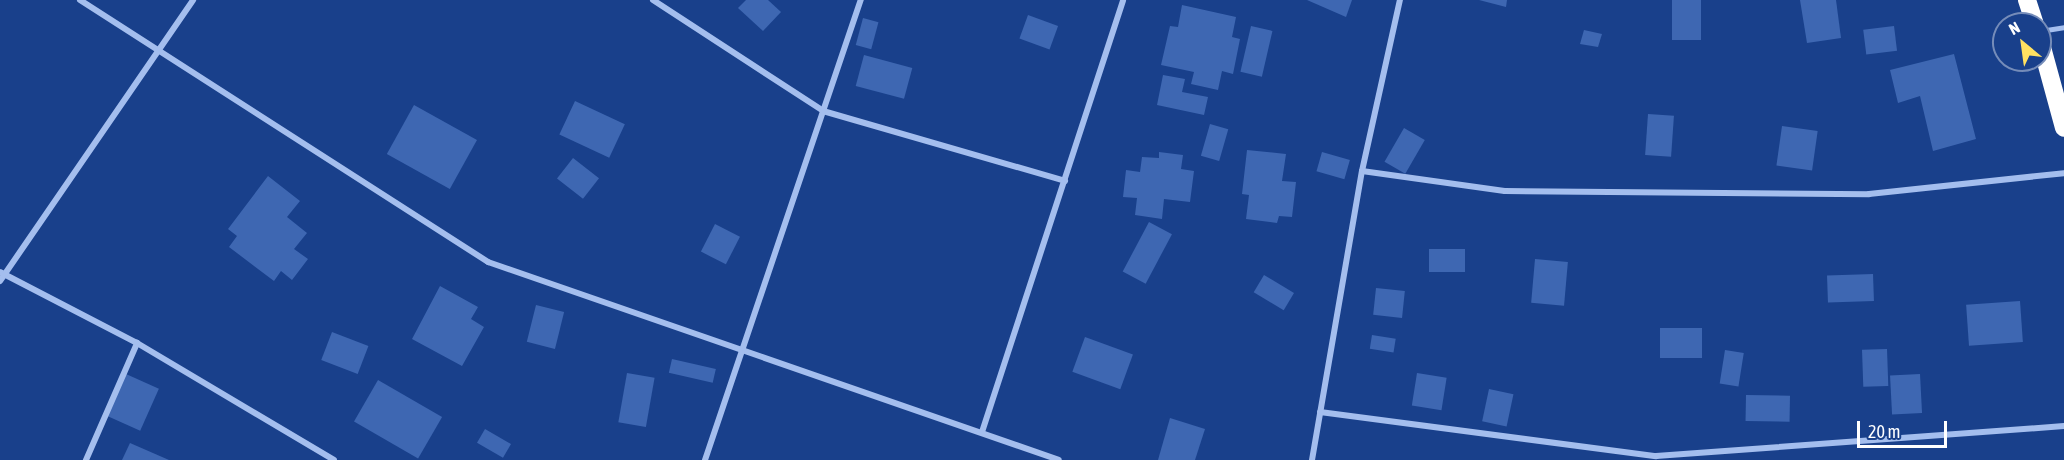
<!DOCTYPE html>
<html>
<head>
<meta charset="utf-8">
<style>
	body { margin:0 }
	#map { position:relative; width:2064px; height:460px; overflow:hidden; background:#19408b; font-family:"Asap Condensed",sans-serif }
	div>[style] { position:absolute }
	.building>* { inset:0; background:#3e67b2; transform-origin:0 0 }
	.lane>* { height:4.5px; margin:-2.25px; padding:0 2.25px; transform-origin:2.25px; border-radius:2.25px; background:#a4beee }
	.street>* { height:6px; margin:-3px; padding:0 3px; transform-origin:3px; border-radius:3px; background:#a4beee }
	.highway>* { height:18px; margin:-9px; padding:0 9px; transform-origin:9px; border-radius:9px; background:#fff }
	span { translate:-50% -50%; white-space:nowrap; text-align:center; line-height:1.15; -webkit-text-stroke:4.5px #19408b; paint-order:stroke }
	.north { position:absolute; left:1992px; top:12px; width:60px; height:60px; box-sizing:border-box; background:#19408b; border:2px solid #758cb9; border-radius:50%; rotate:331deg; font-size:16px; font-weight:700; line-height:24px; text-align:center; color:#fff }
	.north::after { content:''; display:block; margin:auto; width:21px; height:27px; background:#ffe161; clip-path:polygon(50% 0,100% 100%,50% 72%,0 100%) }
	.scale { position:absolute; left:1857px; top:421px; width:90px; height:27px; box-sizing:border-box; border:3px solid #fff; border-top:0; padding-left:8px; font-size:18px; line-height:21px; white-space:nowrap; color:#fff; -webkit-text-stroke:4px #19408b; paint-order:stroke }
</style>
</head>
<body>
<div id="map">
	<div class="building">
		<div style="clip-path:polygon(746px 0,768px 0,781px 12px,763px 31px,738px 8px)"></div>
		<div style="clip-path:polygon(1307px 0,1352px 0,1346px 17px)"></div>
		<div style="clip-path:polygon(1479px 0,1507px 0,1506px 7px)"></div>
		<div style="left:1672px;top:0;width:29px;height:40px"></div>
		<div style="clip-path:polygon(1800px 0,1836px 0,1841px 38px,1807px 43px)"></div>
		<div style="clip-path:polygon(1182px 5px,1236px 17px,1232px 37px,1240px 39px,1233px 74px,1222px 71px,1218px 90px,1191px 84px,1194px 72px,1161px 65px,1170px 26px,1178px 27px)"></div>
		<div style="left:1028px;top:15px;width:32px;height:25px;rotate:20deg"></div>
		<div style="left:863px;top:18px;width:16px;height:28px;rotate:15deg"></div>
		<div style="left:1251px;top:26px;width:22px;height:47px;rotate:13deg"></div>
		<div style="left:1894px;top:26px;width:25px;height:31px;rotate:83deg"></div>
		<div style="clip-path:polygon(1584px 30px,1602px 34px,1598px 47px,1580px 44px)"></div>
		<div style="clip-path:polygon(1954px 54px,1976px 139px,1933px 151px,1920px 96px,1898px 103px,1890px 70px)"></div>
		<div style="left:864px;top:55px;width:50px;height:32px;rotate:15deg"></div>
		<div style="clip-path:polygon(1163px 75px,1185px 79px,1182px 92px,1208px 97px,1204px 115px,1157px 105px)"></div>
		<div style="left:575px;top:101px;width:55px;height:37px;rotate:25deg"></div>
		<div style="left:414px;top:105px;width:72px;height:56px;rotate:29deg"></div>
		<div style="left:1648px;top:114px;width:26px;height:41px;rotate:4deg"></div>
		<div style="left:1210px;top:124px;width:19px;height:33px;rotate:16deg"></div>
		<div style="left:1782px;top:126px;width:36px;height:40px;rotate:8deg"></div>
		<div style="left:1404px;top:128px;width:24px;height:39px;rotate:30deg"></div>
		<div style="clip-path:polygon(1247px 150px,1286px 154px,1282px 181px,1296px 182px,1292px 217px,1279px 216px,1277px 223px,1246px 219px,1249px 195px,1242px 194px)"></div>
		<div style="clip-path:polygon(1159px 152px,1183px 155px,1181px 169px,1194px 171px,1190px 202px,1164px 199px,1162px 219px,1135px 215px,1137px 198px,1123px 197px,1126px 170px,1140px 172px,1142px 157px,1159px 158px)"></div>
		<div style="left:1322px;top:152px;width:29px;height:20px;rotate:16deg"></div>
		<div style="left:573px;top:158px;width:33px;height:26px;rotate:38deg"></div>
		<div style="clip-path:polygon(268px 176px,300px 201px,287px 217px,307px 233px,294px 249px,308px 259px,292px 280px,281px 271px,274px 281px,229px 247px,237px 236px,228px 229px)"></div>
		<div style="left:1149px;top:222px;width:26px;height:56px;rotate:28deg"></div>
		<div style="left:715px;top:224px;width:28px;height:31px;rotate:27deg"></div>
		<div style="left:1429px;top:249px;width:36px;height:23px"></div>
		<div style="left:1535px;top:259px;width:33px;height:44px;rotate:5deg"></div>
		<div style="left:1873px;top:274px;width:27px;height:46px;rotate:88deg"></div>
		<div style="left:1264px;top:275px;width:35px;height:20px;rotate:31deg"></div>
		<div style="clip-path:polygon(440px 286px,478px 307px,471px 319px,484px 327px,462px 366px,412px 339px)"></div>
		<div style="left:1376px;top:288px;width:29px;height:27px;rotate:6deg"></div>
		<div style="left:2020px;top:301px;width:41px;height:54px;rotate:86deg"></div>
		<div style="left:536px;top:305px;width:29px;height:38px;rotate:14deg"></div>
		<div style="left:1702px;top:328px;width:30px;height:42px;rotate:90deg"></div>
		<div style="left:332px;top:332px;width:39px;height:30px;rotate:21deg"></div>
		<div style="left:1372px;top:335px;width:24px;height:14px;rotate:9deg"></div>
		<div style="left:1085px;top:337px;width:51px;height:37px;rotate:20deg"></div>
		<div style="left:1887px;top:349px;width:37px;height:25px;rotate:88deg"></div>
		<div style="left:1725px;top:350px;width:19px;height:34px;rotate:9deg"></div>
		<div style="left:672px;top:359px;width:45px;height:14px;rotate:13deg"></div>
		<div style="left:627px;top:373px;width:28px;height:50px;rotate:10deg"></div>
		<div style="left:1417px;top:373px;width:30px;height:33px;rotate:9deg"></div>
		<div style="left:126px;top:374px;width:36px;height:46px;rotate:24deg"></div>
		<div style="left:1920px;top:374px;width:39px;height:30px;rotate:87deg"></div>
		<div style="left:378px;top:380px;width:74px;height:48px;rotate:30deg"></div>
		<div style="left:1489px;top:389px;width:25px;height:33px;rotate:12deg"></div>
		<div style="left:1746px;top:395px;width:44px;height:26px;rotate:1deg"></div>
		<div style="clip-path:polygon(1170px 418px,1205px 429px,1195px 460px,1158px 460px)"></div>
		<div style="left:485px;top:429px;width:30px;height:16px;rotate:30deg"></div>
		<div style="clip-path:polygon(130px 443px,169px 460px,122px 460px)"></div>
	</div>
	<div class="lane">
		<div style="left:2040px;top:31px;width:24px;rotate:-9deg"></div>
	</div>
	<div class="street">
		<div style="left:80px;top:0;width:485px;rotate:32.7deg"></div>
		<div style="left:488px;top:262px;width:604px;rotate:19.12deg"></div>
		<div style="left:653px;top:0;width:203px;rotate:33.1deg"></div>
		<div style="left:823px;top:111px;width:252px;rotate:16.1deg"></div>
		<div style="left:1362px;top:171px;width:144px;rotate:8deg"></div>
		<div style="left:1505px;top:191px;width:364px;rotate:0.5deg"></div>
		<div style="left:1869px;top:194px;width:196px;rotate:-6.1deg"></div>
		<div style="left:0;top:272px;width:154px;rotate:27.4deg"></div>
		<div style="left:137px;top:343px;width:229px;rotate:30.7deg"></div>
		<div style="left:0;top:281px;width:341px;rotate:-55.5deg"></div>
		<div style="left:1320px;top:412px;width:339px;rotate:7.5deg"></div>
		<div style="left:1656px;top:456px;width:409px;rotate:-4.2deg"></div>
		<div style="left:982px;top:432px;width:454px;rotate:-71.9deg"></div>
		<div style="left:86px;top:460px;width:128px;rotate:-66.4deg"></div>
		<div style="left:705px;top:460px;width:486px;rotate:-71.3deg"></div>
		<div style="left:1312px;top:460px;width:293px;rotate:-80.2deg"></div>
		<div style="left:1362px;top:171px;width:175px;rotate:-77.5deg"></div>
	</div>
	<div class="highway">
		<div style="left:2027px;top:0;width:25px;rotate:72deg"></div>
		<div style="left:2040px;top:40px;width:91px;rotate:74.7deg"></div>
	</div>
	<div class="north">N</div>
	<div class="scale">20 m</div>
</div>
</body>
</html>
